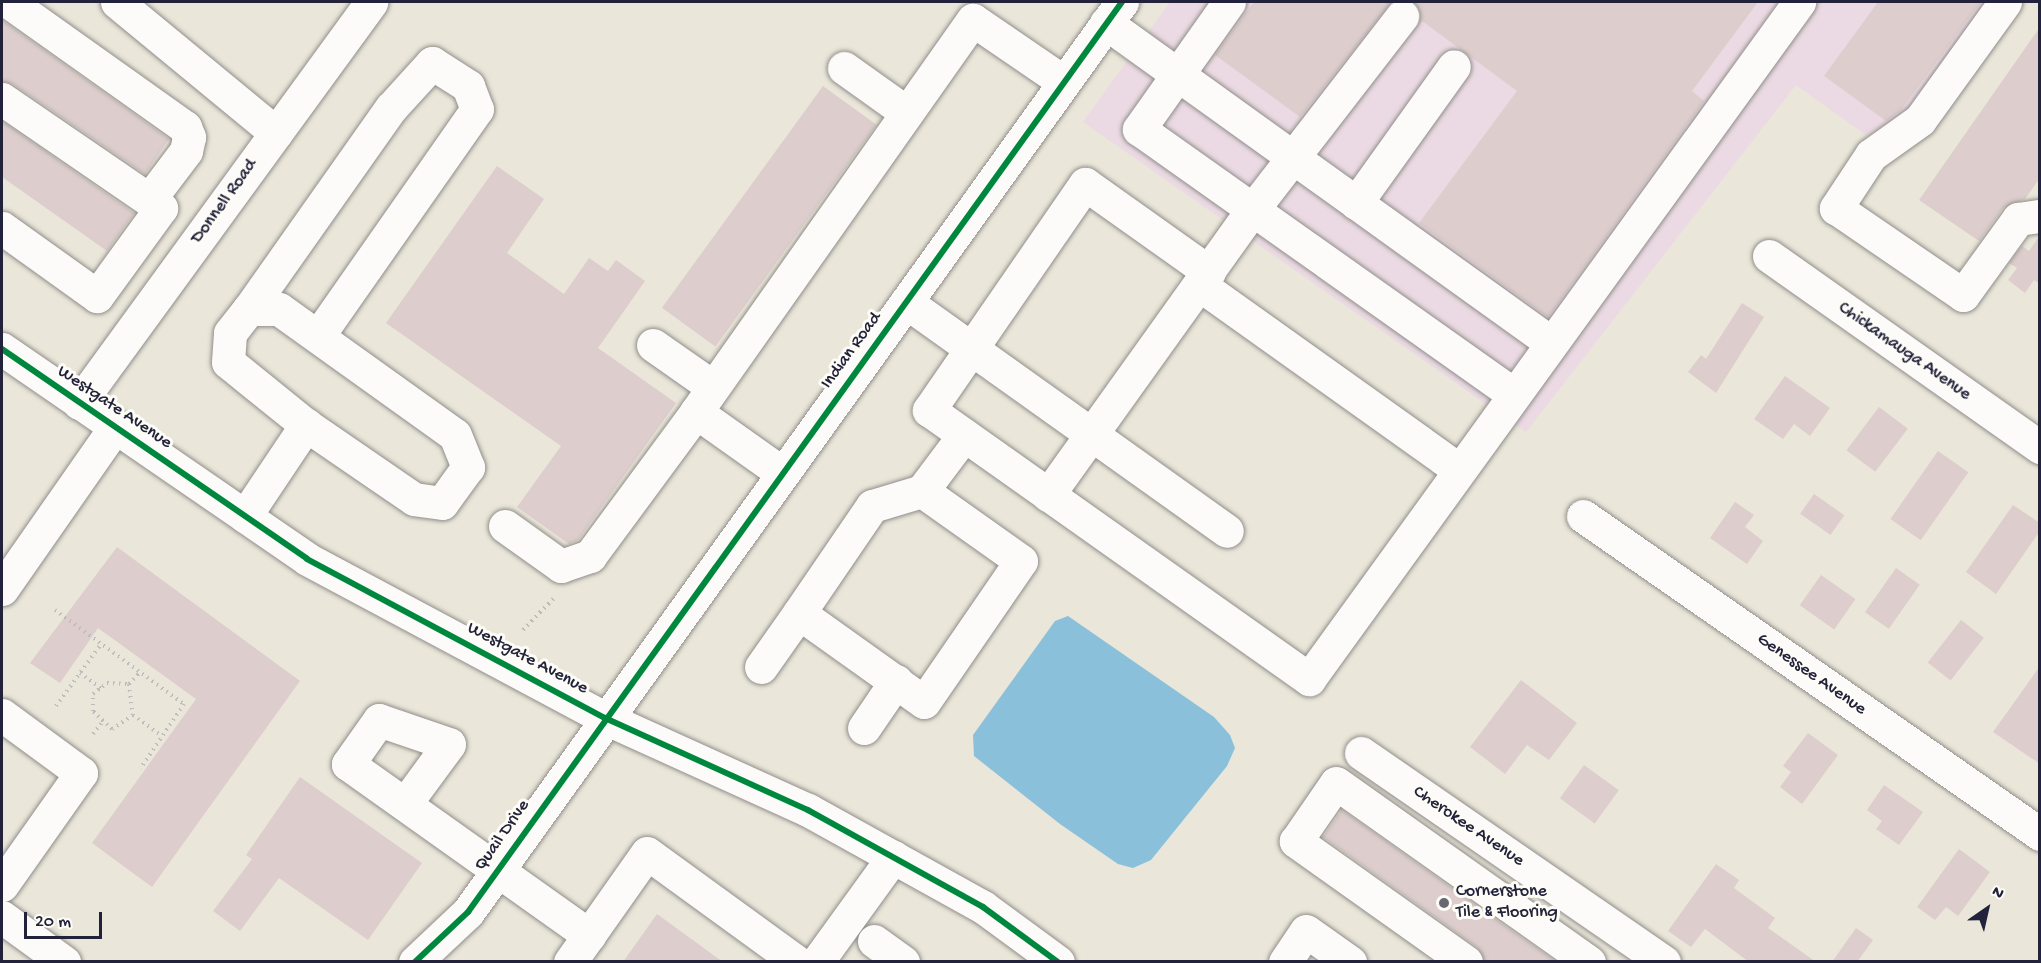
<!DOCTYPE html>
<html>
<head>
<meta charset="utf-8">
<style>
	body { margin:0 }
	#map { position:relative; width:2041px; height:963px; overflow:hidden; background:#eae6d9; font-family:"Gochi Hand",sans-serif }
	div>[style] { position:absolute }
	.built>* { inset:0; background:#ebdae3 }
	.water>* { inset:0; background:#8ac0da }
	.building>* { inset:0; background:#ddcecd; transform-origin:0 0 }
	.path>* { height:4px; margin-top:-2px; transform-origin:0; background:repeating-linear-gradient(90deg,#bdbcbd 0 1.5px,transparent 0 6px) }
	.roads { filter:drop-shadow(0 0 2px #908e8b) drop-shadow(0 0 2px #908e8b) }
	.minor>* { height:33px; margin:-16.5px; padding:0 16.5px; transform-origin:16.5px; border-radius:16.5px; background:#fcfbf9 }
	.cycleway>* { height:6px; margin:-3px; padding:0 3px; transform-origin:3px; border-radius:3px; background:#00873e }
	.dots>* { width:16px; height:16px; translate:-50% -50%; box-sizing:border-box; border:3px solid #fdfcf7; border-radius:50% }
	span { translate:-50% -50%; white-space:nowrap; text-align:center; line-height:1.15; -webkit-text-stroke:6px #fdfcf7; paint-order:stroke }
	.street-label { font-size:18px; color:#22223b }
	.poi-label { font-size:18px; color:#22223b }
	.left { translate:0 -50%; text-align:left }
	.frame { position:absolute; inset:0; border:3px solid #22223b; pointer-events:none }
	.north { position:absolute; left:1957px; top:879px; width:60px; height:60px; -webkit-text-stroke:4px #fdfcf7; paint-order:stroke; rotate:34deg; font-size:16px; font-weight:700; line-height:24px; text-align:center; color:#22223b }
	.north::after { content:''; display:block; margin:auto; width:21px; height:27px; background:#22223b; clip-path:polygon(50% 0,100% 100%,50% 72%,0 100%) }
	.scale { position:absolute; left:24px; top:912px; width:78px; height:27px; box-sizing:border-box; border:3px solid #22223b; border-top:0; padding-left:8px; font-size:18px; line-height:21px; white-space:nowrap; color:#22223b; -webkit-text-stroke:4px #fdfcf7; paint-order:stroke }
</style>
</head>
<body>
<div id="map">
	<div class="built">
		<div style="clip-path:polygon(1170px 2px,1987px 2px,1910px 117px,1867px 136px,1796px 85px,1526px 432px,1083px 122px)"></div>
	</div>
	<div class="water">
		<div style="clip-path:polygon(1068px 616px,1214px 717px,1230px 735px,1235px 748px,1227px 766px,1151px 860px,1133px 868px,1118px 864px,1060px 824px,974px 756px,973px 735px,1055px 621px)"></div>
	</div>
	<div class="building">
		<div style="clip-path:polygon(1254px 2px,1391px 2px,1300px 117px,1215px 55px)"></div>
		<div style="clip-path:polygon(1414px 2px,1758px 2px,1692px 91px,1704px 101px,1548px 317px,1419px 223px,1517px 91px,1422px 21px,1417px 27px,1419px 9px)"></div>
		<div style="clip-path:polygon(1878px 2px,1981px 2px,1901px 110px,1886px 121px,1824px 76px)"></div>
		<div style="clip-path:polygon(2px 20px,169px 139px,145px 174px,13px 84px,2px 81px)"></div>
		<div style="clip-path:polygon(2040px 27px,2040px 178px,2025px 199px,2003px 208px,1979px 241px,1919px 200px)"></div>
		<div style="left:823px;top:86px;width:66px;height:274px;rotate:36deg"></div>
		<div style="clip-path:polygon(2px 121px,134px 213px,107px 251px,2px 177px)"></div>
		<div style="clip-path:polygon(497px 166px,544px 199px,507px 253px,564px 294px,589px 258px,608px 271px,616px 260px,645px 281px,598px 348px,676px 403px,578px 540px,569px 544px,517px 507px,561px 446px,386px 323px)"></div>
		<div style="clip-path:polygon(2040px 235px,2040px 284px,2034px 280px,2025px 293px,2008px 280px,2017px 268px,2009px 263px,2022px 246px,2029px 251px)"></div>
		<div style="clip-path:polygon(1742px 303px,1764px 317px,1716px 393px,1688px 372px,1701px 355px,1706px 359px)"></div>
		<div style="clip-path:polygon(1785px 376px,1830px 408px,1810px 436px,1794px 424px,1783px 439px,1754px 419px)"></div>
		<div style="left:1879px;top:407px;width:36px;height:54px;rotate:37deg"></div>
		<div style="left:1938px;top:451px;width:37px;height:83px;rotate:35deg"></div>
		<div style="left:1814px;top:494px;width:37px;height:24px;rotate:35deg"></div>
		<div style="clip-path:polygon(1735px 502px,1754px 515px,1745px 527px,1763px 541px,1747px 564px,1710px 538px)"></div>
		<div style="clip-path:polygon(2013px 505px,2040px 523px,2040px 531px,1996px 594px,1966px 572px)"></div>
		<div style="clip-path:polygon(117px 547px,300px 681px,152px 887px,92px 843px,196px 699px,98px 628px,60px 683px,30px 663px)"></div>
		<div style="left:1896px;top:568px;width:29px;height:54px;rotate:35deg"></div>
		<div style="left:1821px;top:575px;width:42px;height:37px;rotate:35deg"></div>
		<div style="left:1961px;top:620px;width:29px;height:54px;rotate:38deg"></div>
		<div style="clip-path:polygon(2040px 666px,2040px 764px,1993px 732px)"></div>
		<div style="clip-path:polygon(1521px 680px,1577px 723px,1549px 760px,1527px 745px,1505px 774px,1470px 747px)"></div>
		<div style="clip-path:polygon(1808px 733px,1838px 755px,1802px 804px,1780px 787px,1791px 772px,1783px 766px)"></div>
		<div style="left:1584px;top:765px;width:43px;height:41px;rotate:36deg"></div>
		<div style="clip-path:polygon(300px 777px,422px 863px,368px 940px,279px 878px,240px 931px,213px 911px,252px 859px,246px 855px)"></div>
		<div style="clip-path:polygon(1884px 785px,1923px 812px,1899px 845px,1876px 829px,1882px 821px,1867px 810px)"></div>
		<div style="clip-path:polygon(1342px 810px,1556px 962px,1484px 962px,1477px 947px,1323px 837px)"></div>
		<div style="clip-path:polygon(1959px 849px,1990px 872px,1958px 916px,1946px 907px,1935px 920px,1917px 907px)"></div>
		<div style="clip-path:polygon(1716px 864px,1739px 880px,1734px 888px,1775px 918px,1768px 928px,1816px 962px,1749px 962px,1705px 929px,1691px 947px,1668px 931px)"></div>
		<div style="clip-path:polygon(657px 914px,723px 962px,623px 962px)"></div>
		<div style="clip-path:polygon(1856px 928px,1873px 940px,1857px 962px,1832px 962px)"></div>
	</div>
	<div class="path">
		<div style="left:55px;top:610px;width:160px;rotate:36.1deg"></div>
		<div style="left:184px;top:704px;width:78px;rotate:124.1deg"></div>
		<div style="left:523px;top:630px;width:47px;rotate:-45.9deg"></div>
		<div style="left:80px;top:673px;width:26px;rotate:36deg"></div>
		<div style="left:129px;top:684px;width:31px;rotate:83deg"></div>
		<div style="left:133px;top:715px;width:25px;rotate:146deg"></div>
		<div style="left:112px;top:729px;width:26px;rotate:-137deg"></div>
		<div style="left:93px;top:711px;width:17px;rotate:-90deg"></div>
		<div style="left:93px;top:694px;width:18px;rotate:-38deg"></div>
		<div style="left:107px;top:683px;width:22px;rotate:3deg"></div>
		<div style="left:129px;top:684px;width:16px;rotate:-47deg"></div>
		<div style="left:56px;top:706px;width:77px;rotate:-54deg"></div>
		<div style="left:133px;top:715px;width:36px;rotate:36deg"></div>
		<div style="left:93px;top:734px;width:16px;rotate:-52deg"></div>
	</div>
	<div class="roads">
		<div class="minor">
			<div style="left:9px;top:2px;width:216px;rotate:35.4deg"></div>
			<div style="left:185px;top:127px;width:11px;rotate:68deg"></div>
			<div style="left:189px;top:137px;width:14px;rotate:102deg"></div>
			<div style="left:186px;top:151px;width:61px;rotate:127.1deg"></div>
			<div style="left:117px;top:2px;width:206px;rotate:39.5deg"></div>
			<div style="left:1229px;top:2px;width:156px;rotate:125.3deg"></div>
			<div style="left:1139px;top:129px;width:458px;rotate:35.3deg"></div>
			<div style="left:2005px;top:2px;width:145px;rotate:125.8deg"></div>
			<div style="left:1920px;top:120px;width:60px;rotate:144.5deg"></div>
			<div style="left:1871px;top:155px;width:64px;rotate:123.4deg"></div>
			<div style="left:1836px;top:208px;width:154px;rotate:34.4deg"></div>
			<div style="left:1963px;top:295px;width:94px;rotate:-54.1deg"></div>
			<div style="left:2018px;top:219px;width:22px;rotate:-8deg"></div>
			<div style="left:1106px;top:23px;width:547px;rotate:35.7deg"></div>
			<div style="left:844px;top:68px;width:77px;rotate:35.5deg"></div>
			<div style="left:2px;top:99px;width:193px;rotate:34.4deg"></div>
			<div style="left:161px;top:208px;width:109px;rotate:126deg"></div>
			<div style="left:97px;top:296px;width:117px;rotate:-144.4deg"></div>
			<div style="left:1356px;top:203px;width:168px;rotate:-54.4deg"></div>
			<div style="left:1769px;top:256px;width:332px;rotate:35.2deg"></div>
			<div style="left:1209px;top:272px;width:152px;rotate:-144.6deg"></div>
			<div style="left:1085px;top:184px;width:275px;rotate:124.6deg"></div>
			<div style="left:929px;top:410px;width:466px;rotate:35.3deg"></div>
			<div style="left:1309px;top:679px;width:836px;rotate:-54.1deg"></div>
			<div style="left:1200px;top:285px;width:317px;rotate:35.5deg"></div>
			<div style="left:906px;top:302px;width:394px;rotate:35.5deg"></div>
			<div style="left:249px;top:309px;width:246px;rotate:-54.8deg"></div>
			<div style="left:391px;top:108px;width:61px;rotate:-47.7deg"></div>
			<div style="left:432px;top:63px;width:43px;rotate:32.6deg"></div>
			<div style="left:468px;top:86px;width:25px;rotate:69deg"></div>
			<div style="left:477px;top:109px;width:277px;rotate:125deg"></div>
			<div style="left:249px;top:309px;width:30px"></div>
			<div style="left:279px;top:309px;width:216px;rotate:35.6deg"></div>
			<div style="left:455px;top:435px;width:35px;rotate:68deg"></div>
			<div style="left:468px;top:467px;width:44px;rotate:125.8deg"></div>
			<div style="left:442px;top:503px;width:28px;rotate:-172deg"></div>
			<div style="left:414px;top:499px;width:131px;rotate:-145.6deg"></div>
			<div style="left:306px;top:425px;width:100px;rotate:-141.1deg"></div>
			<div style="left:228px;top:362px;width:29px;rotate:-86deg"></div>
			<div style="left:230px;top:333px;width:31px;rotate:-52deg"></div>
			<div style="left:653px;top:345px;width:73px;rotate:35deg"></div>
			<div style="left:2px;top:349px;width:370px;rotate:34.5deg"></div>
			<div style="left:307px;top:559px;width:338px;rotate:28.1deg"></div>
			<div style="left:605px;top:718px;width:223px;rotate:24.4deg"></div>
			<div style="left:808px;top:810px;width:200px;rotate:29deg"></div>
			<div style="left:983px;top:907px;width:93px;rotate:36.3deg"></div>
			<div style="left:79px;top:403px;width:496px;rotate:-53.9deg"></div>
			<div style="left:696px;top:412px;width:480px;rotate:-54.8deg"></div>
			<div style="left:973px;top:20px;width:110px;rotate:34.3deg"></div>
			<div style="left:922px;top:491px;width:52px;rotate:163.3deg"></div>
			<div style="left:872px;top:506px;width:130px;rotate:124.3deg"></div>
			<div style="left:799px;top:613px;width:153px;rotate:35.5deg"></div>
			<div style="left:924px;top:702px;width:171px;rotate:-55.5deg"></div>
			<div style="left:1021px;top:561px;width:121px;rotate:-144.7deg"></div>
			<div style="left:922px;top:491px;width:70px;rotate:-53.1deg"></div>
			<div style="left:1048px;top:495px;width:352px;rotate:-54.4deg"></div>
			<div style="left:1253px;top:209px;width:244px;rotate:-52.3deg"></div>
			<div style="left:245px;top:516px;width:110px;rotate:-56.2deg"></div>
			<div style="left:1583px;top:516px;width:557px;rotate:34.83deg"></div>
			<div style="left:505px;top:526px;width:69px;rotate:35.5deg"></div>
			<div style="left:561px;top:566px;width:31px;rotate:-19deg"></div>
			<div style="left:590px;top:556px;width:179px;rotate:-53.6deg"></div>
			<div style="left:696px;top:412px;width:105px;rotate:35.3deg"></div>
			<div style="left:2px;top:589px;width:198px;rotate:-55.1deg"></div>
			<div style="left:761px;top:667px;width:66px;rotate:-54.9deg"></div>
			<div style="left:2px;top:715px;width:98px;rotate:36.3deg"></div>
			<div style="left:81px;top:773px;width:137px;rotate:125.2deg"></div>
			<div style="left:864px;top:728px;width:57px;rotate:-55.8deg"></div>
			<div style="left:1361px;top:753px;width:368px;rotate:34.6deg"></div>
			<div style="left:405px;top:804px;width:74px;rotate:-53.7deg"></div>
			<div style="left:449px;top:744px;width:74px;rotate:-161.1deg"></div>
			<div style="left:379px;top:720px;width:54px;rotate:125.2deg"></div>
			<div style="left:348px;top:764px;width:296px;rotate:35.4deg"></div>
			<div style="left:2px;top:917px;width:77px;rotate:36deg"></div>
			<div style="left:874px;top:941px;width:36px;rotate:36deg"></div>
			<div style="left:415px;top:962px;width:73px;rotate:-43.3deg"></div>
			<div style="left:468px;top:912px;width:1121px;rotate:-54.3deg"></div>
			<div style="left:570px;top:962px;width:133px;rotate:-54.8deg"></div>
			<div style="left:647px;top:853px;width:185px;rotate:36deg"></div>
			<div style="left:817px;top:962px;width:130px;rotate:-54.1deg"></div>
			<div style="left:1285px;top:962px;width:37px;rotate:-56deg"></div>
			<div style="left:1306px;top:931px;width:54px;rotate:35.2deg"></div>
			<div style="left:1466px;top:962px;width:209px;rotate:-144.6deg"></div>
			<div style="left:1296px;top:841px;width:70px;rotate:-55.4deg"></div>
			<div style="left:1336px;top:783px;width:310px;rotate:35.3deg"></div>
		</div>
	</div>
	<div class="cycleway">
		<div style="left:2px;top:349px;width:370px;rotate:34.5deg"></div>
		<div style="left:307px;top:559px;width:338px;rotate:28.1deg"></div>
		<div style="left:605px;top:718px;width:223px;rotate:24.4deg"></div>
		<div style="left:808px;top:810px;width:200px;rotate:29deg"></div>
		<div style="left:983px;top:907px;width:93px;rotate:36.3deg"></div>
		<div style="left:415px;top:962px;width:73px;rotate:-43.3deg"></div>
		<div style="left:468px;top:912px;width:1121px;rotate:-54.3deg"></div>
	</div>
	<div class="dots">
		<div style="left:1444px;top:903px;background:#686772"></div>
	</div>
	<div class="street-label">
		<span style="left:225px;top:202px;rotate:-54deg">Donnell Road</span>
		<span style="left:852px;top:351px;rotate:-54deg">Indian Road</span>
		<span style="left:1904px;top:352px;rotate:35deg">Chickamauga Avenue</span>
		<span style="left:114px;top:408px;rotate:34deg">Westgate Avenue</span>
		<span style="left:527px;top:659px;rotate:28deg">Westgate Avenue</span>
		<span style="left:1811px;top:675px;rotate:35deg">Genessee Avenue</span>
		<span style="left:1468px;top:827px;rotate:34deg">Cherokee Avenue</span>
		<span style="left:503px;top:836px;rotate:-55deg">Quail Drive</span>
	</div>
	<div class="poi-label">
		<span class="left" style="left:1456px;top:903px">Cornerstone<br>Tile &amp; Flooring</span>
	</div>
	<div class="frame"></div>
	<div class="north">N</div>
	<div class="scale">20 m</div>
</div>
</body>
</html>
